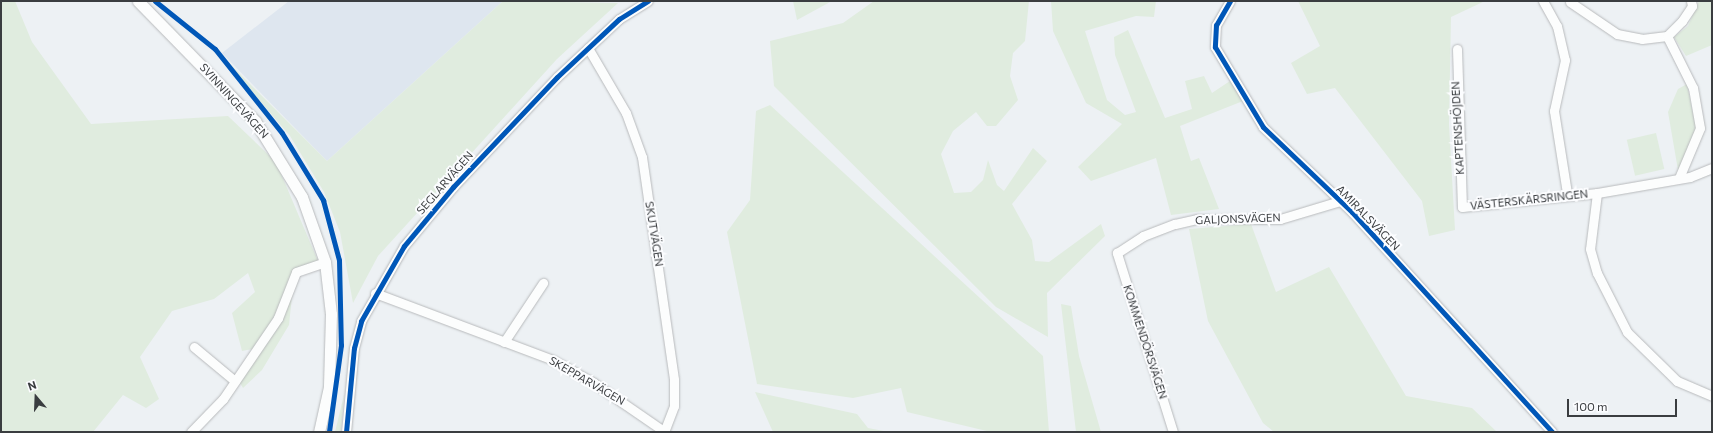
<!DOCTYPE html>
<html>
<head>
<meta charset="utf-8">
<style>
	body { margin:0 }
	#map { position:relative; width:1713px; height:433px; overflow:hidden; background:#edf1f4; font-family:Commissioner,sans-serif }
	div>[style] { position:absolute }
	.built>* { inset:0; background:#dee6ef }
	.green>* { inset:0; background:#e0ecdf; transform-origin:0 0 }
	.roads { filter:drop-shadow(0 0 1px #b8babc) drop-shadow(0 0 1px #b8babc) }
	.minor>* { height:9px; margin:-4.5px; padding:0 4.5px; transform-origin:4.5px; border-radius:4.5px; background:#fcfdfd }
	.major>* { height:11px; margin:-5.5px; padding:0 5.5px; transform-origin:5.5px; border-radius:5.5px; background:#fcfdfd }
	.cycleway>* { height:5px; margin:-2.5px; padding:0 2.5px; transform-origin:2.5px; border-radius:2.5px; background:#0057b8 }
	span { translate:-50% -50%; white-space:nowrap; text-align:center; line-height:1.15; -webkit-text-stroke:4px #fcfdff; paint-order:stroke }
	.street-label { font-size:11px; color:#3a3d40 }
	.frame { position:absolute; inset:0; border:2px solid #3a3d40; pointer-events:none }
	.north { position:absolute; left:16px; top:377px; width:40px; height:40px; -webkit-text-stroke:3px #fcfdff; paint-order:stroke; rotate:341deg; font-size:11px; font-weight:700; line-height:16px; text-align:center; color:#3a3d40 }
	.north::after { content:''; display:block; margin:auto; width:14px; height:18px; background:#3a3d40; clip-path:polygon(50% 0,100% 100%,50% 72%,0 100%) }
	.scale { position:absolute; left:1567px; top:399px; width:110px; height:18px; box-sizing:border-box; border:2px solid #3a3d40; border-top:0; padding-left:5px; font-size:12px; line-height:14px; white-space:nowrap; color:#3a3d40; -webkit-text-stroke:3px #fcfdff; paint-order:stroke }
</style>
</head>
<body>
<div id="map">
	<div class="built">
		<div style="clip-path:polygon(289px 1px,503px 1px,327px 161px,222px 53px)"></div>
	</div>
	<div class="green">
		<div style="clip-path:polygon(1px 1px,15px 1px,32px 42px,91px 124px,228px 116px,276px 162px,318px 261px,294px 277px,289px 325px,262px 370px,243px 388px,239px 381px,262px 347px,242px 351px,232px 313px,255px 292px,248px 273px,214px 299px,172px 311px,140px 357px,159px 399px,146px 408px,123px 395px,93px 432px,1px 432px)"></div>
		<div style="clip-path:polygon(503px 1px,618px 3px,557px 59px,378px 256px,353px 303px,340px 232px,324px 192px,290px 136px,218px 52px,327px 161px)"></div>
		<div style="clip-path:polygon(793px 1px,832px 1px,797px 20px)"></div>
		<div style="clip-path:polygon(874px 1px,1029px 1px,1025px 41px,1013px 53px,1010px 76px,1018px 100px,996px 126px,987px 126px,976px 112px,953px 131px,941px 154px,954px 193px,971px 192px,983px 180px,988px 160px,997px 185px,1004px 191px,1033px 148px,1047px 161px,1012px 204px,1032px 240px,1035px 261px,1049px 262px,1101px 224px,1105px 236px,1047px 293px,1048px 337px,996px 307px,774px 86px,770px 41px,843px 23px)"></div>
		<div style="clip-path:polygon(1051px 1px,1156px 1px,1154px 17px,1136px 16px,1085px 31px,1107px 100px,1125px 115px,1136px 112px,1115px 55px,1114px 37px,1128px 30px,1165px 118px,1192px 109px,1185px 81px,1204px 76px,1212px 93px,1230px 81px,1243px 101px,1180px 126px,1191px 161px,1199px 158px,1219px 209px,1171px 215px,1156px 158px,1091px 181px,1078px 167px,1122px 124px,1086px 103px,1053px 31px)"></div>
		<div style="clip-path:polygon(1298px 1px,1485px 1px,1451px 17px,1449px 124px,1455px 230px,1429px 236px,1422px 201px,1335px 88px,1307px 94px,1291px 63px,1320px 46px)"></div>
		<div style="clip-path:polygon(1699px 1px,1712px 1px,1712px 45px,1686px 56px,1674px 37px,1688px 26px)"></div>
		<div style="clip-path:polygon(1687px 84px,1696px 128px,1678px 170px,1668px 112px,1678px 89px)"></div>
		<div style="clip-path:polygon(770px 105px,1043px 356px,1049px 432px,991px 432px,907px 412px,901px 388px,853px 398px,757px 384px,727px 232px,750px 200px,756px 111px)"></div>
		<div style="left:1656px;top:133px;width:37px;height:30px;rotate:77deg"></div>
		<div style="clip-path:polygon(1251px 224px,1276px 292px,1329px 267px,1406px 396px,1472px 408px,1497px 432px,1274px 432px,1263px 423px,1208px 321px,1189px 229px)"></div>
		<div style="clip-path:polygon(1061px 304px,1071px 306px,1079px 356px,1101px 432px,1076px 432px)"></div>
		<div style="clip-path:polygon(755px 392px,857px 414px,868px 428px,889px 432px,773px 432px)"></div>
		<div style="clip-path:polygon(344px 395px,341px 432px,335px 432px)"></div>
	</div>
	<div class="roads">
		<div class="minor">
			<div style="left:1230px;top:1px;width:28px;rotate:120deg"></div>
			<div style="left:1216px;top:25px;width:22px;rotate:93deg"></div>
			<div style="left:1215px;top:47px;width:93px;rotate:59deg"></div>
			<div style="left:1263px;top:127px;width:123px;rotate:43.7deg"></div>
			<div style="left:1352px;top:212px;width:297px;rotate:47.7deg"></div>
			<div style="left:1543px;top:1px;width:29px;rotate:61deg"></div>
			<div style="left:1557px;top:26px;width:35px;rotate:77deg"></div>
			<div style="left:1565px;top:60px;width:52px;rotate:102.2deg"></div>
			<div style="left:1554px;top:111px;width:83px;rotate:81deg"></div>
			<div style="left:1570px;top:2px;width:57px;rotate:34.2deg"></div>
			<div style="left:1617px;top:34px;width:25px;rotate:11deg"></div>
			<div style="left:1642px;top:39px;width:25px;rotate:-7deg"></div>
			<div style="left:588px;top:48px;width:75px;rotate:59.7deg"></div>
			<div style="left:626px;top:113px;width:47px;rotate:70deg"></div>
			<div style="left:642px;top:157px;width:225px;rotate:81.8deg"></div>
			<div style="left:674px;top:380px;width:26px;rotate:90deg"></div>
			<div style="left:674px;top:406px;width:28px;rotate:111deg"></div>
			<div style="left:1457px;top:49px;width:158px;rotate:88.2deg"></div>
			<div style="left:1462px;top:207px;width:136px;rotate:-5.9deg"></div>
			<div style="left:1712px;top:168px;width:24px;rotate:158deg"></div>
			<div style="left:1690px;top:177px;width:94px;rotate:170.2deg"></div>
			<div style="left:1597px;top:193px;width:56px;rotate:97.1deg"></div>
			<div style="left:1590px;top:249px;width:25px;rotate:74deg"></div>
			<div style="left:1597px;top:273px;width:66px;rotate:63deg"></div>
			<div style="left:1627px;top:332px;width:70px;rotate:44.4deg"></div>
			<div style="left:1677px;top:381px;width:38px;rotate:23deg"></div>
			<div style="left:1679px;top:178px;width:54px;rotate:-67.2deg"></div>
			<div style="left:1700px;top:128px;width:41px;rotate:-99.9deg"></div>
			<div style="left:1693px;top:88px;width:58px;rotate:-116.6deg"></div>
			<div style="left:1667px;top:36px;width:21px;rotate:-45deg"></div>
			<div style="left:1682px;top:21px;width:18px;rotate:-56deg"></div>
			<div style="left:1692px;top:6px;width:5px;rotate:-101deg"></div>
			<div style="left:375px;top:293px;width:190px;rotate:20.6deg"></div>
			<div style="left:553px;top:360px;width:47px;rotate:29.3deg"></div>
			<div style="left:594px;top:383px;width:86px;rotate:34.6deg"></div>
			<div style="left:504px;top:342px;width:71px;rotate:-56.5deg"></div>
			<div style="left:194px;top:347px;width:53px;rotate:39.7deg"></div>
			<div style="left:191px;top:432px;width:46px;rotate:-45.9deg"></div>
			<div style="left:223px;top:399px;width:98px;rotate:-55.8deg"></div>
			<div style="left:278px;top:318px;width:49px;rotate:-68.6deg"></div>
			<div style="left:296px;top:272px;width:31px;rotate:-19deg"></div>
			<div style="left:346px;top:432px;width:84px;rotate:-84.6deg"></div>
			<div style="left:354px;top:348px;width:28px;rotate:-75deg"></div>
			<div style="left:361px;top:321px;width:86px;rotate:-60.2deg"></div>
			<div style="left:404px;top:246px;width:77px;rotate:-50.3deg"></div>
			<div style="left:453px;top:187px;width:151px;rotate:-46.6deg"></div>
			<div style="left:557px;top:77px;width:85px;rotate:-43.1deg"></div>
			<div style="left:619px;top:19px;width:34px;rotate:-32deg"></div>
			<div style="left:1173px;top:432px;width:188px;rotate:-107.4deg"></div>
			<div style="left:1117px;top:253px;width:31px;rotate:-33deg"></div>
			<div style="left:1143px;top:236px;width:34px;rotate:-21deg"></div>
			<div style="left:1175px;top:224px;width:23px;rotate:-13deg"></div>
			<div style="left:1197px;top:219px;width:83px"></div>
			<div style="left:1280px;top:219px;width:63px;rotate:-16.7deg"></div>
		</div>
		<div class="major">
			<div style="left:138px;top:1px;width:168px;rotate:45.7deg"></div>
			<div style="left:255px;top:121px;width:89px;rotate:58.3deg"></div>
			<div style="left:302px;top:197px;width:69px;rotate:70.5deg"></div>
			<div style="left:325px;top:262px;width:52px;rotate:83.4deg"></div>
			<div style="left:331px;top:314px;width:73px;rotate:91.6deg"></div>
			<div style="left:329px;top:387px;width:46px;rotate:102.5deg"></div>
		</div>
	</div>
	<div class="cycleway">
		<div style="left:155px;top:1px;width:77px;rotate:38.7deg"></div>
		<div style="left:215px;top:49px;width:107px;rotate:51.4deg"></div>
		<div style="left:282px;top:133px;width:79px;rotate:58.5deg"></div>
		<div style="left:323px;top:200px;width:62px;rotate:75.1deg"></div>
		<div style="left:339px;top:260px;width:85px;rotate:88.7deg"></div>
		<div style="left:341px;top:345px;width:88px;rotate:97.9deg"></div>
		<div style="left:1230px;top:1px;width:28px;rotate:120deg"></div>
		<div style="left:1216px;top:25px;width:22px;rotate:93deg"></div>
		<div style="left:1215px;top:47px;width:93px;rotate:59deg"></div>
		<div style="left:1263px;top:127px;width:123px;rotate:43.7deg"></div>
		<div style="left:1352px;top:212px;width:297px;rotate:47.7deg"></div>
		<div style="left:346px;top:432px;width:84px;rotate:-84.6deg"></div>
		<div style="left:354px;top:348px;width:28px;rotate:-75deg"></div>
		<div style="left:361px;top:321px;width:86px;rotate:-60.2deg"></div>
		<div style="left:404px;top:246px;width:77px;rotate:-50.3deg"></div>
		<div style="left:453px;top:187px;width:151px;rotate:-46.6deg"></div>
		<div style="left:557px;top:77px;width:85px;rotate:-43.1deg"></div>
		<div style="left:619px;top:19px;width:34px;rotate:-32deg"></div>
	</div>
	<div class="street-label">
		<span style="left:234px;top:101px;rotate:48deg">SVINNINGEVÄGEN</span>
		<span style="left:1458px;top:128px;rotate:-93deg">KAPTENSHÖJDEN</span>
		<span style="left:445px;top:183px;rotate:-49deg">SEGLARVÄGEN</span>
		<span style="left:1529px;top:200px;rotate:-6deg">VÄSTERSKÄRSRINGEN</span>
		<span style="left:1368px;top:218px;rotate:46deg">AMIRALSVÄGEN</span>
		<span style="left:1238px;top:219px;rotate:-2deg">GALJONSVÄGEN</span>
		<span style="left:654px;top:234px;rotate:81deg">SKUTVÄGEN</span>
		<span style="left:1145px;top:342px;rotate:72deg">KOMMENDÖRSVÄGEN</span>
		<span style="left:587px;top:381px;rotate:30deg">SKEPPARVÄGEN</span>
	</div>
	<div class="frame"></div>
	<div class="north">N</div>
	<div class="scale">100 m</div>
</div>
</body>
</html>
